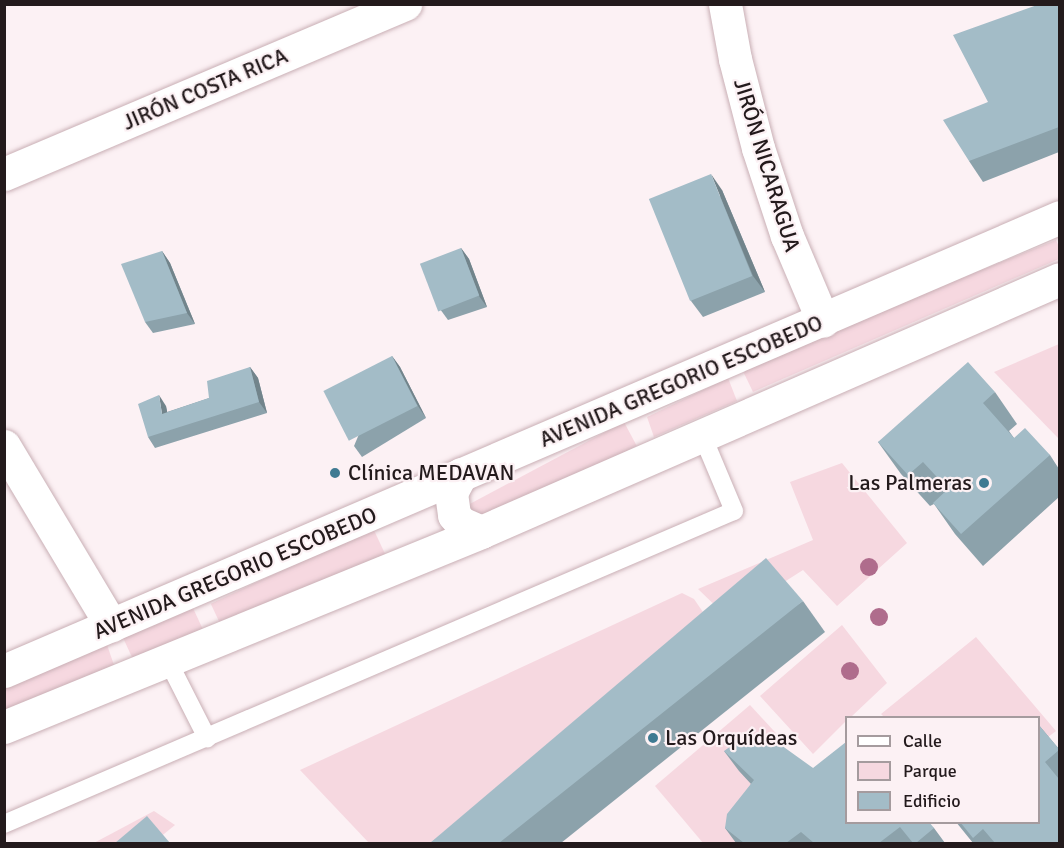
<!DOCTYPE html>
<html>
<head>
<meta charset="utf-8">
<style>
	body { margin:0 }
	#map { position:relative; width:1064px; height:848px; overflow:hidden; background:#fcf1f4; font-family:Signika,sans-serif }
	div>[style] { position:absolute }
	.green>* { inset:0; background:#f6d8e0; transform-origin:0 0 }
	.roads { filter:drop-shadow(0 0 2px #c9afb5) drop-shadow(0 0 2px #c9afb5) }
	.service>* { height:18px; margin:-9px; padding:0 9px; transform-origin:9px; border-radius:9px; background:#fff }
	.minor>* { height:33px; margin:-16.5px; padding:0 16.5px; transform-origin:16.5px; border-radius:16.5px; background:#fff }
	.tertiary>* { height:33px; margin:-16.5px; padding:0 16.5px; transform-origin:16.5px; border-radius:16.5px; background:#fff }
	.trees>* { width:18px; height:18px; margin:-9px; border-radius:50%; background:#af6c8c }
	.wall>* { inset:0; background:#8ca2ab }
	.shaded-wall>* { inset:0; background:#72848b }
	.building>* { inset:0; background:#a3bcc7; transform-origin:0 0 }
	.dots>* { width:16px; height:16px; translate:-50% -50%; box-sizing:border-box; border:3px solid #fcf1f4; border-radius:50% }
	span { translate:-50% -50%; white-space:nowrap; text-align:center; line-height:1.15; -webkit-text-stroke:4.5px #fcf1f4; paint-order:stroke }
	.street-label { font-size:22px; color:#231a1c }
	.poi-label { font-size:22px; color:#231a1c }
	.left { translate:0 -50%; text-align:left }
	.right { translate:-100% -50%; text-align:right }
	.frame { position:absolute; inset:0; border:6px solid #231a1c; pointer-events:none }
	.legend { position:absolute; left:845px; top:716px; width:195px; height:108px; box-sizing:border-box; background:#fcf1f4; border:2px solid #a59b9e; margin:0; padding:8px 10px; list-style:none; font-size:18px; color:#231a1c }
	.legend li { display:flex; align-items:center; gap:12px; height:30px }
	.legend b { width:30px; border:2px solid #a59b9e }
</style>
</head>
<body>
<div id="map">
	<div class="green">
		<div style="clip-path:polygon(1056px 240px,1059px 247px,1059px 259px,753px 392px,741px 367px)"></div>
		<div style="clip-path:polygon(1059px 344px,1059px 439px,994px 372px)"></div>
		<div style="clip-path:polygon(728px 378px,737px 401px,654px 437px,647px 417px)"></div>
		<div style="left:624px;top:422px;width:27px;height:194px;rotate:62deg"></div>
		<div style="clip-path:polygon(842px 463px,907px 543px,837px 606px,803px 570px,728px 618px,698px 589px,813px 540px,790px 482px)"></div>
		<div style="left:373px;top:528px;width:33px;height:179px;rotate:65deg"></div>
		<div style="clip-path:polygon(682px 593px,694px 599px,716px 631px,459px 843px,369px 843px,300px 770px)"></div>
		<div style="left:192px;top:606px;width:29px;height:76px;rotate:65deg"></div>
		<div style="clip-path:polygon(842px 625px,887px 683px,851px 717px,846px 718px,846px 721px,813px 754px,760px 696px)"></div>
		<div style="clip-path:polygon(976px 637px,1056px 731px,1039px 744px,1038px 718px,885px 718px,881px 714px)"></div>
		<div style="clip-path:polygon(106px 642px,114px 665px,5px 711px,5px 683px)"></div>
		<div style="clip-path:polygon(750px 705px,785px 743px,768px 800px,740px 843px,703px 843px,655px 786px)"></div>
		<div style="clip-path:polygon(154px 811px,175px 825px,153px 843px,92px 844px)"></div>
	</div>
	<div class="roads">
		<div class="service">
			<div style="left:167px;top:659px;width:89px;rotate:63.1deg"></div>
			<div style="left:4px;top:824px;width:794px;rotate:-23.21deg"></div>
			<div style="left:734px;top:511px;width:82px;rotate:-112.8deg"></div>
		</div>
		<div class="minor">
			<div style="left:725px;top:4px;width:56px;rotate:79.7deg"></div>
			<div style="left:735px;top:59px;width:92px;rotate:75.5deg"></div>
			<div style="left:758px;top:148px;width:93px;rotate:71.8deg"></div>
			<div style="left:787px;top:236px;width:92px;rotate:67deg"></div>
			<div style="left:4px;top:174px;width:436px;rotate:-23deg"></div>
			<div style="left:4px;top:446px;width:209px;rotate:59.1deg"></div>
		</div>
		<div class="tertiary">
			<div style="left:461px;top:474px;width:21px;rotate:118deg"></div>
			<div style="left:451px;top:493px;width:22px;rotate:82deg"></div>
			<div style="left:454px;top:515px;width:11px;rotate:49deg"></div>
			<div style="left:461px;top:523px;width:22px;rotate:24deg"></div>
			<div style="left:4px;top:671px;width:1149px;rotate:-23.26deg"></div>
			<div style="left:4px;top:727px;width:515px;rotate:-22.23deg"></div>
			<div style="left:481px;top:532px;width:632px;rotate:-23.6deg"></div>
		</div>
	</div>
	<div class="trees">
		<div style="left:869px;top:567px"></div>
		<div style="left:879px;top:617px"></div>
		<div style="left:850px;top:671px"></div>
	</div>
	<div class="wall">
		<div style="clip-path:polygon(1059px 4px,1059px 152px,983px 182px,969px 161px,988px 102px)"></div>
		<div style="clip-path:polygon(722px 190px,765px 292px,703px 317px,691px 301px)"></div>
		<div style="clip-path:polygon(461px 248px,469px 259px,487px 307px,448px 320px,440px 309px)"></div>
		<div style="clip-path:polygon(162px 251px,170px 263px,195px 324px,153px 333px,145px 322px)"></div>
		<div style="clip-path:polygon(392px 356px,400px 367px,426px 418px,362px 457px,354px 446px)"></div>
		<div style="clip-path:polygon(250px 367px,258px 378px,267px 413px,155px 448px,148px 437px,166px 406px,167px 412px,209px 398px)"></div>
		<div style="clip-path:polygon(995px 392px,1017px 424px,1009px 431px,1014px 438px,1050px 455px,1059px 469px,1059px 497px,983px 566px,955px 534px,934px 504px,930px 506px,901px 474px,878px 442px)"></div>
		<div style="clip-path:polygon(803px 601px,825px 632px,561px 843px,430px 843px)"></div>
		<div style="clip-path:polygon(1038px 724px,1059px 749px,1059px 843px,973px 843px,956px 822px,1038px 822px)"></div>
		<div style="clip-path:polygon(724px 751px,813px 768px,934px 828px,945px 843px,736px 843px,725px 828px,751px 784px,739px 771px)"></div>
	</div>
	<div class="shaded-wall">
		<div style="clip-path:polygon(711px 174px,722px 190px,765px 292px,753px 276px)"></div>
		<div style="clip-path:polygon(461px 248px,469px 259px,487px 307px,479px 296px)"></div>
		<div style="clip-path:polygon(162px 251px,170px 263px,195px 324px,187px 313px)"></div>
		<div style="clip-path:polygon(392px 356px,400px 367px,426px 418px,418px 406px)"></div>
		<div style="clip-path:polygon(250px 367px,258px 378px,267px 413px,259px 402px)"></div>
		<div style="clip-path:polygon(159px 395px,166px 406px,170px 426px,162px 414px)"></div>
	</div>
	<div class="building">
		<div style="clip-path:polygon(1040px 4px,1059px 4px,1059px 127px,969px 161px,943px 120px,988px 102px,953px 35px)"></div>
		<div style="left:711px;top:174px;width:110px;height:67px;rotate:68deg"></div>
		<div style="left:461px;top:248px;width:51px;height:44px;rotate:69deg"></div>
		<div style="clip-path:polygon(162px 251px,187px 313px,145px 322px,121px 264px)"></div>
		<div style="left:392px;top:356px;width:56px;height:77px;rotate:63deg"></div>
		<div style="clip-path:polygon(968px 362px,995px 392px,983px 403px,1014px 438px,1025px 428px,1050px 455px,961px 534px,933px 503px,948px 489px,923px 462px,908px 475px,878px 442px)"></div>
		<div style="clip-path:polygon(250px 367px,259px 402px,148px 437px,138px 404px,159px 395px,162px 414px,209px 398px,207px 381px)"></div>
		<div style="clip-path:polygon(766px 558px,803px 601px,499px 843px,430px 843px)"></div>
		<div style="clip-path:polygon(1038px 724px,1059px 749px,1059px 750px,1045px 762px,1059px 779px,1059px 843px,995px 843px,983px 829px,973px 838px,960px 822px,1038px 822px)"></div>
		<div style="clip-path:polygon(767px 735px,813px 768px,846px 742px,846px 822px,929px 822px,934px 828px,916px 843px,913px 843px,900px 827px,879px 843px,814px 843px,801px 832px,786px 843px,744px 843px,725px 828px,727px 814px,754px 780px,724px 751px,741px 739px)"></div>
		<div style="clip-path:polygon(147px 816px,170px 843px,115px 843px)"></div>
	</div>
	<div class="dots">
		<div style="left:335px;top:473px;background:#3f7a92"></div>
		<div style="left:984px;top:483px;background:#3f7a92"></div>
		<div style="left:653px;top:738px;background:#3f7a92"></div>
	</div>
	<div class="street-label">
		<span style="left:205px;top:89px;rotate:-23deg">JIRÓN COSTA RICA</span>
		<span style="left:767px;top:165px;rotate:73deg">JIRÓN NICARAGUA</span>
		<span style="left:681px;top:381px;rotate:-23deg">AVENIDA GREGORIO ESCOBEDO</span>
		<span style="left:235px;top:573px;rotate:-23deg">AVENIDA GREGORIO ESCOBEDO</span>
	</div>
	<div class="poi-label">
		<span class="left" style="left:348px;top:473px">Clínica MEDAVAN</span>
		<span class="right" style="left:972px;top:483px">Las Palmeras</span>
		<span class="left" style="left:665px;top:738px">Las Orquídeas</span>
	</div>
	<div class="frame"></div>
	<ul class="legend">
	<li><b style="height:8px;background:#fff"></b>Calle</li>
	<li><b style="height:16px;background:#f6d8e0"></b>Parque</li>
	<li><b style="height:16px;background:#a3bcc7"></b>Edificio</li>
	</ul>
</div>
</body>
</html>
